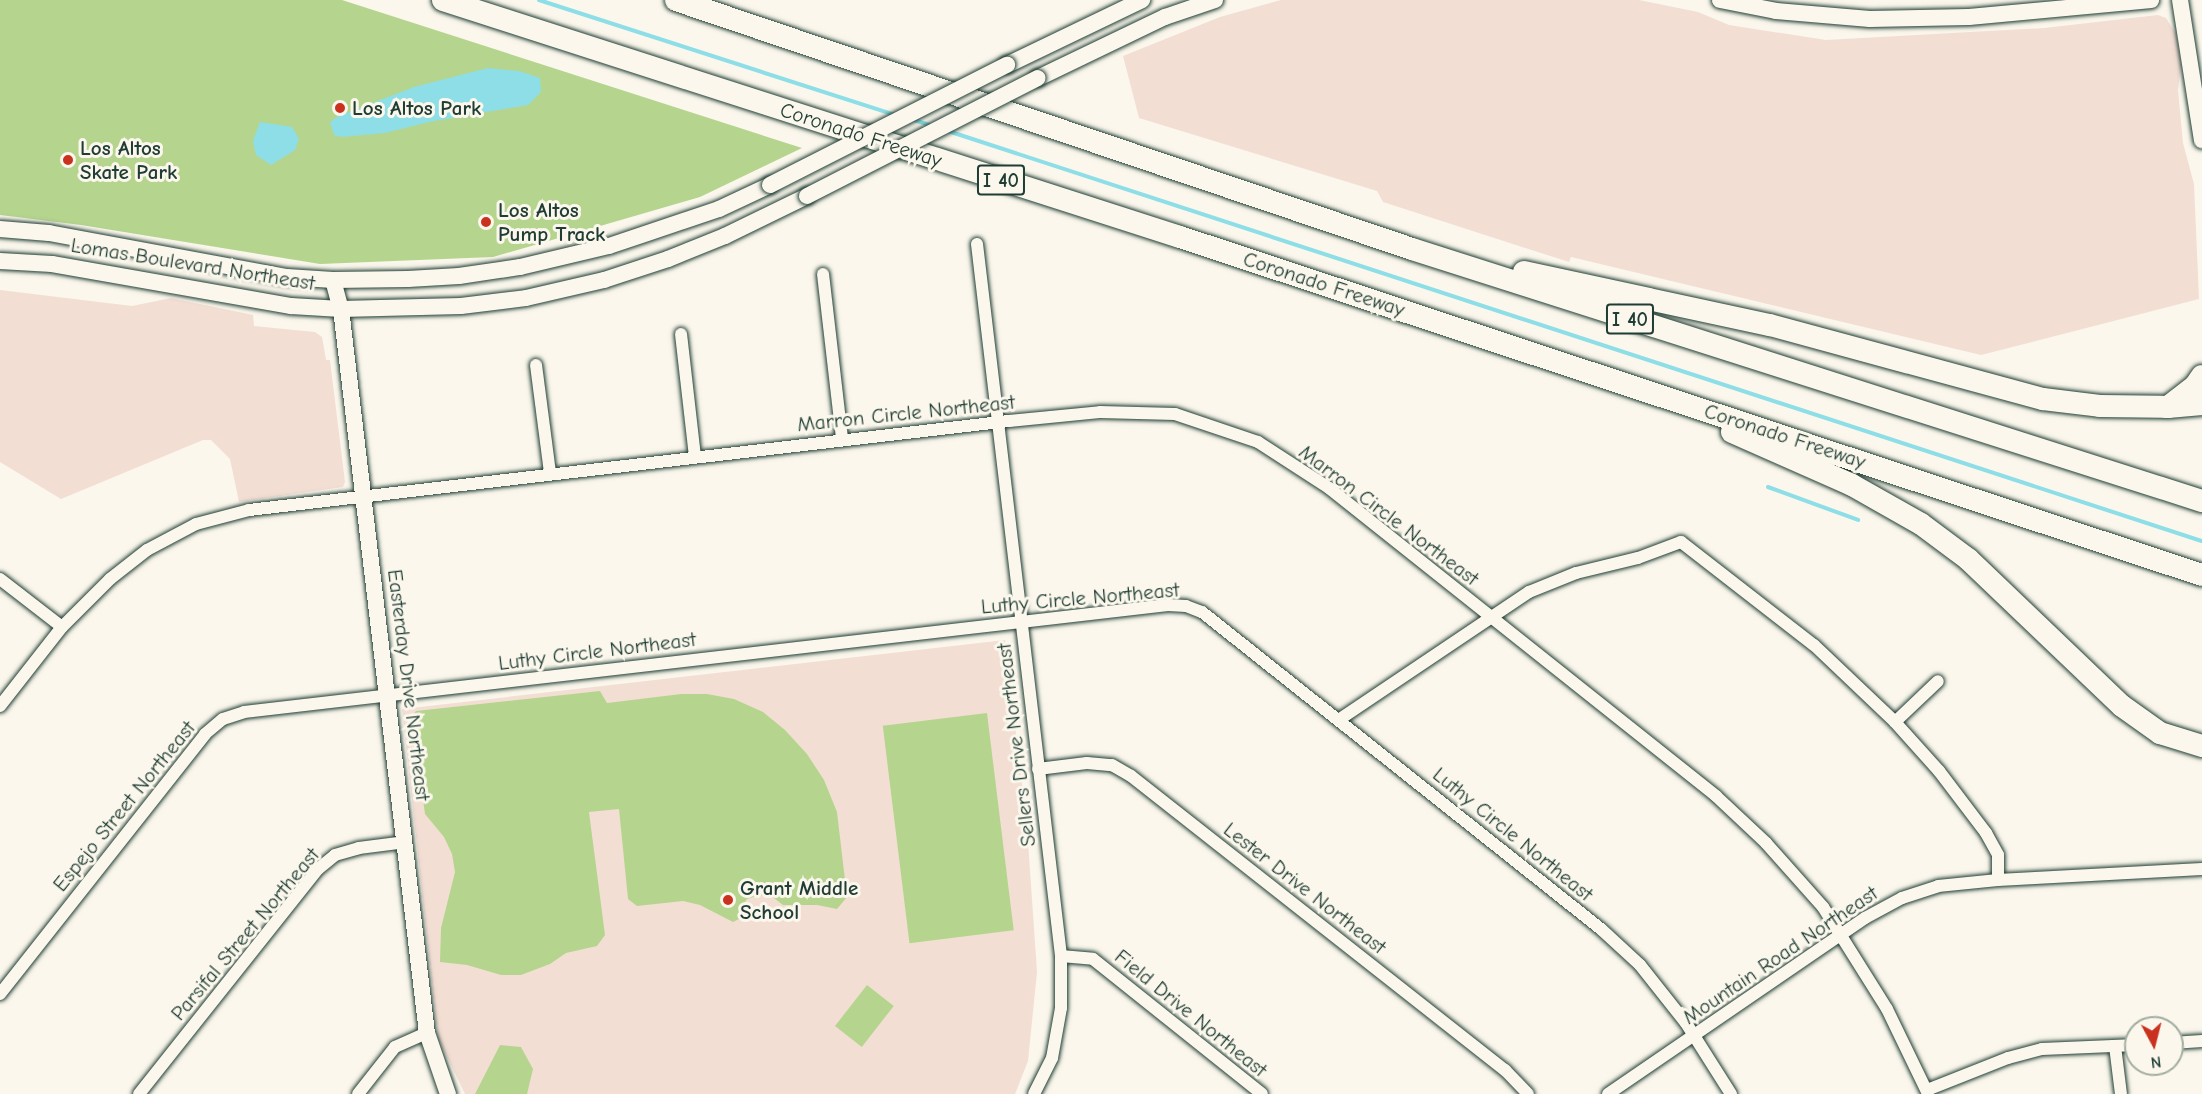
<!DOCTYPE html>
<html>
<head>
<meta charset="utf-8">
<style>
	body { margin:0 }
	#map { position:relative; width:2202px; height:1094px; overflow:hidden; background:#fbf7ec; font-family:"Comic Neue",sans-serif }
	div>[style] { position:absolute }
	.built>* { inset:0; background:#f3ded4 }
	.green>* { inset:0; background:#b5d58e; transform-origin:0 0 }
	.water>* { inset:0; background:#8ddee7 }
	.stream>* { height:4px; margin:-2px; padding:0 2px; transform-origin:2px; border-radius:2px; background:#8ddee7 }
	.roads { filter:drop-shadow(0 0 2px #1f3d34) drop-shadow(0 0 2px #1f3d34) }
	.street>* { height:12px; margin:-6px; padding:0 6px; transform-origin:6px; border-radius:6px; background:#fbf7ec }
	.secondary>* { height:16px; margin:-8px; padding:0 8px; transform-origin:8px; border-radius:8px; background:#fbf7ec }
	.highway>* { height:22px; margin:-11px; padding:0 11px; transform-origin:11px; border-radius:11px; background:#fbf7ec }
	.bridges { filter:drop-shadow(0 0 2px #1f3d34) drop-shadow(0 0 2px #1f3d34) }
	.secondary-bridge>* { height:16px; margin:-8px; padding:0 8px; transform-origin:8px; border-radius:8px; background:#fbf7ec }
	.dots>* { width:16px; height:16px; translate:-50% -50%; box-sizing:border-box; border:3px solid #fbf7ec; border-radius:50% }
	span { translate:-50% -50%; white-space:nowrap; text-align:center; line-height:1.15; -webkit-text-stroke:6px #fbf7ec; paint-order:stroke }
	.shield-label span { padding:2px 4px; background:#fbf7ec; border:2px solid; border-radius:4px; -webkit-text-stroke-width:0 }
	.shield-label { font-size:20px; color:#1f3d34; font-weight:700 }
	.poi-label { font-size:21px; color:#1f3d34; font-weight:700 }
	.left { translate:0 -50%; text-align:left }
	.street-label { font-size:21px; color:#1f3d34 }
	.north { position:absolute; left:2124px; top:1016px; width:60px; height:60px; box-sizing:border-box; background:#fbf7ec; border:2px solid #a3ada2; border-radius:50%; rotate:173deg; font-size:16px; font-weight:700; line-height:24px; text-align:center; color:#1f3d34 }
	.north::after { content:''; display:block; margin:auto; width:21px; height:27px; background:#c8321e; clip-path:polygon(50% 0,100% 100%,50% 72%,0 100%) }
</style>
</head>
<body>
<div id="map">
	<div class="built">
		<div style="clip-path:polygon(1281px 0,1639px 0,1698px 12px,1729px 25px,1826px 40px,2044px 28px,2158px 15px,2166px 18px,2176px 34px,2181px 65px,2178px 90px,2183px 143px,2194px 184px,2199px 299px,1981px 355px,1571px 257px,1569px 262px,1383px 202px,1377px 191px,1139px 118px,1123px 56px,1220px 17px)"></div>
		<div style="clip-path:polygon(0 290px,132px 306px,171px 298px,253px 315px,254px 326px,315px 332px,322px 337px,326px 360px,330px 360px,345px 482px,343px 487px,239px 502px,230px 459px,211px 440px,203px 440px,61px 499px,0 462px)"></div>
		<div style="clip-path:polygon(1005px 640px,1027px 827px,1037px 972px,1028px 1061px,1015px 1094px,465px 1094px,438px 1038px,402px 709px)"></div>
	</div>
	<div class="green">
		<div style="clip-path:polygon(0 0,342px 0,802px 148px,700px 197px,493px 257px,320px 264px,81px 225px,0 215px)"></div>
		<div style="clip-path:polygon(600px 691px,607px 703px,681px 694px,707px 694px,734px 699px,763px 712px,785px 730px,807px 754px,824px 780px,837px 812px,847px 897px,837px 909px,817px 905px,783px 905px,774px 898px,760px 895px,747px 899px,741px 908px,739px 919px,733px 922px,700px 905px,683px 901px,637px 906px,628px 899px,619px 809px,589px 812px,605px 935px,597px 946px,566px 953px,550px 964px,521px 975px,501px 975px,467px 965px,440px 962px,441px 928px,455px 872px,452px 854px,444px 837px,425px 814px,412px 717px,416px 711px)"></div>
		<div style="left:987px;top:713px;width:219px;height:105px;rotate:83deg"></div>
		<div style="left:867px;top:985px;width:34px;height:52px;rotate:38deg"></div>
		<div style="clip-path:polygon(500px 1045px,521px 1047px,533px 1069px,527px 1094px,475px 1094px)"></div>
	</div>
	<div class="water">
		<div style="clip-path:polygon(488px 68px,519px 71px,540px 78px,541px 92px,528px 105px,429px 122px,385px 133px,341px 137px,334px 135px,330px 122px,339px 116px,414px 87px)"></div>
		<div style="clip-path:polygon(260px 122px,292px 127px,299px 139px,295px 150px,271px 165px,256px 155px,253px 141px)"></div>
	</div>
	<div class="stream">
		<div style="left:539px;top:0;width:374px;rotate:17.9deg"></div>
		<div style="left:911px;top:119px;width:23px;rotate:18deg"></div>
		<div style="left:948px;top:131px;width:1319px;rotate:18.11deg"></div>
		<div style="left:1768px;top:487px;width:96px;rotate:20.1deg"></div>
	</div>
	<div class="roads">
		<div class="street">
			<div style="left:977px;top:244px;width:717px;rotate:83.27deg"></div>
			<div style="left:1061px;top:956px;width:52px;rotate:90deg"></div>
			<div style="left:1061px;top:1008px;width:51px;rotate:100.2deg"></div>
			<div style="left:1052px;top:1058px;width:40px;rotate:116.6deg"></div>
			<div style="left:823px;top:274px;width:166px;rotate:83.4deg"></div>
			<div style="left:681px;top:334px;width:123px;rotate:83.5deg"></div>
			<div style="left:536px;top:365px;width:109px;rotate:82.6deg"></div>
			<div style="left:0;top:579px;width:78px;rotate:37.7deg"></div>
			<div style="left:0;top:706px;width:100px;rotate:-51.9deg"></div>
			<div style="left:62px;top:627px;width:68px;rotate:-45deg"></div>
			<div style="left:110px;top:579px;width:47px;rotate:-38.1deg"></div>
			<div style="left:147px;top:550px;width:55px;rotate:-28deg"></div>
			<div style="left:196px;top:524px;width:55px;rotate:-14.8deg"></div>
			<div style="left:249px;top:510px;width:765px;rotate:-6.68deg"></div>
			<div style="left:1009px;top:421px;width:91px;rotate:-5.6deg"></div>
			<div style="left:1100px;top:412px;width:75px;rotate:1.5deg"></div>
			<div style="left:1175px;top:414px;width:88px;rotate:18.6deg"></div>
			<div style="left:1258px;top:442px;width:85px;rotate:32.9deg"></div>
			<div style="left:1329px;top:488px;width:495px;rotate:38.5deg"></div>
			<div style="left:1716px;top:796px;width:69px;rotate:43.2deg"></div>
			<div style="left:1766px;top:843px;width:86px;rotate:48.3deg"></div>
			<div style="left:1823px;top:907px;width:120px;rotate:57.9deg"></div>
			<div style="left:1887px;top:1009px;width:94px;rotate:64.2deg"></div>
			<div style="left:1340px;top:719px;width:228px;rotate:-33.9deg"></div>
			<div style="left:1529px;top:592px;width:51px;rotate:-22deg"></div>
			<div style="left:1576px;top:573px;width:64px;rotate:-13.6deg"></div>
			<div style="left:1638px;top:558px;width:46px;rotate:-20.4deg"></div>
			<div style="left:1681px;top:542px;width:168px;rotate:37.8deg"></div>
			<div style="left:1814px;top:645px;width:112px;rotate:43.5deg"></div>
			<div style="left:1895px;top:722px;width:66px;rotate:48.1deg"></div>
			<div style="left:1939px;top:771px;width:78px;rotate:52.8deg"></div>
			<div style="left:1986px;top:833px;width:25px;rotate:61deg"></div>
			<div style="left:1998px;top:855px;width:25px;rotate:90deg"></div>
			<div style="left:1895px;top:722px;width:59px;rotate:-43.6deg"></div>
			<div style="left:1038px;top:769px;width:49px;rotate:-7deg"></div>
			<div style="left:1087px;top:763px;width:25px;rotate:5deg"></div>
			<div style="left:1112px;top:765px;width:22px;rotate:30deg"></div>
			<div style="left:1131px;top:776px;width:476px;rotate:38.2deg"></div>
			<div style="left:1505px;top:1070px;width:33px;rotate:46deg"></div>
			<div style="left:1061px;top:956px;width:32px;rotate:5deg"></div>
			<div style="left:1093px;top:959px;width:216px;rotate:38.6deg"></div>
			<div style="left:0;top:994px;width:331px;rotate:-51.7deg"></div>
			<div style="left:205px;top:734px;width:23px;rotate:-40deg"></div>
			<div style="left:223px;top:719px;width:22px;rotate:-18deg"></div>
			<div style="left:244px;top:712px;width:930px;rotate:-6.61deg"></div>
			<div style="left:1168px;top:605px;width:18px;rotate:3deg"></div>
			<div style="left:1186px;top:606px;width:17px;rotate:21deg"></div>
			<div style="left:1202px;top:612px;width:510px;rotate:38.47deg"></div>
			<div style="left:1601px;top:929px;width:53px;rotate:42.7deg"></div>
			<div style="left:1640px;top:965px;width:74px;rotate:51.6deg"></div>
			<div style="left:1686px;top:1023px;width:84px;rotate:57.6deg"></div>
			<div style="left:2172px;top:1043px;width:30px;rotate:-4deg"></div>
			<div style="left:2115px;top:1046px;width:48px;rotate:82.9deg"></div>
			<div style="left:1927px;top:1090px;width:87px;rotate:-21.6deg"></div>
			<div style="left:2008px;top:1058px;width:35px;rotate:-15deg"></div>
			<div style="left:2042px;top:1049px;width:94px;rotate:-2.4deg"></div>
			<div style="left:139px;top:1094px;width:288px;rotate:-51.5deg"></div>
			<div style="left:318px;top:869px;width:22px;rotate:-39deg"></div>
			<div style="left:335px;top:855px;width:25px;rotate:-16deg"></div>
			<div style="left:359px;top:848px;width:47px;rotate:-7.3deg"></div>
			<div style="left:358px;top:1094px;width:60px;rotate:-51.8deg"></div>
			<div style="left:395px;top:1047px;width:35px;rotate:-24deg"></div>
			<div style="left:1608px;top:1094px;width:311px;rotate:-34.4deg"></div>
			<div style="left:1865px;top:918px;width:42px;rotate:-28.4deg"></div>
			<div style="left:1902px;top:898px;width:38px;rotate:-18deg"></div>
			<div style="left:1938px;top:886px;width:60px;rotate:-5.7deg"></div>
			<div style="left:1998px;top:880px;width:204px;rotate:-3.1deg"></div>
		</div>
		<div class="secondary">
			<div style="left:1720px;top:0;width:57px;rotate:11.1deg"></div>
			<div style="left:1776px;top:11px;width:94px;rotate:4.9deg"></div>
			<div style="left:1870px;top:19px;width:99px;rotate:-1.2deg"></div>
			<div style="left:1969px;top:17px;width:183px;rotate:-5.3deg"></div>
			<div style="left:2180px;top:0;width:142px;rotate:81.1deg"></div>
			<div style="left:1007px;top:65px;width:150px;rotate:-25.7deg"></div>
			<div style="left:1038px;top:78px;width:141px;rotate:-25.7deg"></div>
			<div style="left:1165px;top:17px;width:53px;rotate:-18.8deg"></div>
			<div style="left:0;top:229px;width:49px;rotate:4.7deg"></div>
			<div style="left:49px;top:233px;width:242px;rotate:10.5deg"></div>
			<div style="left:287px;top:277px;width:46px;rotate:3.7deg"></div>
			<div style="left:333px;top:280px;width:75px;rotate:-0.8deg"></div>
			<div style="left:408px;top:279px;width:51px;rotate:-3.4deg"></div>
			<div style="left:459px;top:276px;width:62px;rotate:-8.4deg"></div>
			<div style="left:520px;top:267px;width:91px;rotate:-13.3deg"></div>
			<div style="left:609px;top:246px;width:116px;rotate:-18.6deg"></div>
			<div style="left:719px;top:209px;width:56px;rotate:-25.2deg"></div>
			<div style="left:0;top:261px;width:52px;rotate:3.3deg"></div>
			<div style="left:52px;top:264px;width:243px;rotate:10deg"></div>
			<div style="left:291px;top:306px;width:50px;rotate:3.4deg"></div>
			<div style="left:341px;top:309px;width:120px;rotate:-1.4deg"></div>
			<div style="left:461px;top:306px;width:65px;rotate:-7deg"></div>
			<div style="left:526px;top:298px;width:80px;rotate:-13deg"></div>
			<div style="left:604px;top:280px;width:67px;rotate:-18.2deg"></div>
			<div style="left:668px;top:259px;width:61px;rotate:-22deg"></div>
			<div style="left:725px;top:236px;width:91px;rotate:-26deg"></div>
			<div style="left:333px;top:280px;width:30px;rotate:75deg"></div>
			<div style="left:341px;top:309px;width:729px;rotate:83.23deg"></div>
			<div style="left:427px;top:1033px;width:65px;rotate:71deg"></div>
		</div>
		<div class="highway">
			<div style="left:443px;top:0;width:774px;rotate:17.83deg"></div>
			<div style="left:1180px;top:237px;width:1076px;rotate:18.3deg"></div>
			<div style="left:676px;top:0;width:777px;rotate:18.69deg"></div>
			<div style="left:1412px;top:249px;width:829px;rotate:17.69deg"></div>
			<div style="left:1524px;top:272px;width:252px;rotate:12.2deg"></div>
			<div style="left:1770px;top:325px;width:283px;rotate:15.2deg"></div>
			<div style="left:2043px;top:399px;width:57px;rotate:7deg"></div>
			<div style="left:2100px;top:406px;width:68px;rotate:0.8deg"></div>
			<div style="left:2168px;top:407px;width:34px;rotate:-5deg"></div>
			<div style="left:2168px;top:407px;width:34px;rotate:-38deg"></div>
			<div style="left:2195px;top:386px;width:12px;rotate:-55deg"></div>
			<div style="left:1732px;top:432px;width:131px;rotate:23.8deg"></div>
			<div style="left:1852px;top:485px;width:79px;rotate:29.5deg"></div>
			<div style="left:1921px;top:524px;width:59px;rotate:36.7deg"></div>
			<div style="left:1968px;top:559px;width:213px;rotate:43.7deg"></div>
			<div style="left:2122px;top:706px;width:47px;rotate:35.4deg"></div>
			<div style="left:2160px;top:733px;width:44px;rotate:17.2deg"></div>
		</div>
	</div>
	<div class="bridges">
		<div class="secondary-bridge">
			<div style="left:770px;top:185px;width:266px;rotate:-26.9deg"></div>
			<div style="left:807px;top:196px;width:259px;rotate:-27.1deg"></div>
		</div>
	</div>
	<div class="dots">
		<div style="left:340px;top:108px;background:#c8321e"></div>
		<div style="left:68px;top:160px;background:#c8321e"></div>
		<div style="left:486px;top:222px;background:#c8321e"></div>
		<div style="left:728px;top:900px;background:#c8321e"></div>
	</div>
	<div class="shield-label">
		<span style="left:1001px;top:180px">I 40</span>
		<span style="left:1630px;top:319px">I 40</span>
	</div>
	<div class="poi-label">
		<span class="left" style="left:352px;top:108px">Los Altos Park</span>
		<span class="left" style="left:80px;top:160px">Los Altos<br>Skate Park</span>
		<span class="left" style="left:498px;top:222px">Los Altos<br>Pump Track</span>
		<span class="left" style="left:740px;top:900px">Grant Middle<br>School</span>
	</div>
	<div class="street-label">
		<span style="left:861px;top:135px;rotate:18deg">Coronado Freeway</span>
		<span style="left:193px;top:264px;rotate:9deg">Lomas Boulevard Northeast</span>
		<span style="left:1324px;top:284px;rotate:18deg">Coronado Freeway</span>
		<span style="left:906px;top:413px;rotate:-6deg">Marron Circle Northeast</span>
		<span style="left:1785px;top:436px;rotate:18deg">Coronado Freeway</span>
		<span style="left:1389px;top:515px;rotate:37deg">Marron Circle Northeast</span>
		<span style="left:1080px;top:598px;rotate:-5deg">Luthy Circle Northeast</span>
		<span style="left:597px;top:651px;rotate:-7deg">Luthy Circle Northeast</span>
		<span style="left:409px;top:685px;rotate:83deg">Easterday Drive Northeast</span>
		<span style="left:1016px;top:745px;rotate:-97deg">Sellers Drive Northeast</span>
		<span style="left:124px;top:806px;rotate:-51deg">Espejo Street Northeast</span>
		<span style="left:1513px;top:834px;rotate:39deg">Luthy Circle Northeast</span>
		<span style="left:1305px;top:888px;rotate:38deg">Lester Drive Northeast</span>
		<span style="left:245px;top:934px;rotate:-50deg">Parsifal Street Northeast</span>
		<span style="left:1780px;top:955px;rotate:-34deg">Mountain Road Northeast</span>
		<span style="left:1191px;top:1013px;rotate:39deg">Field Drive Northeast</span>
	</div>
	<div class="north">N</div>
</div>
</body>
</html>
